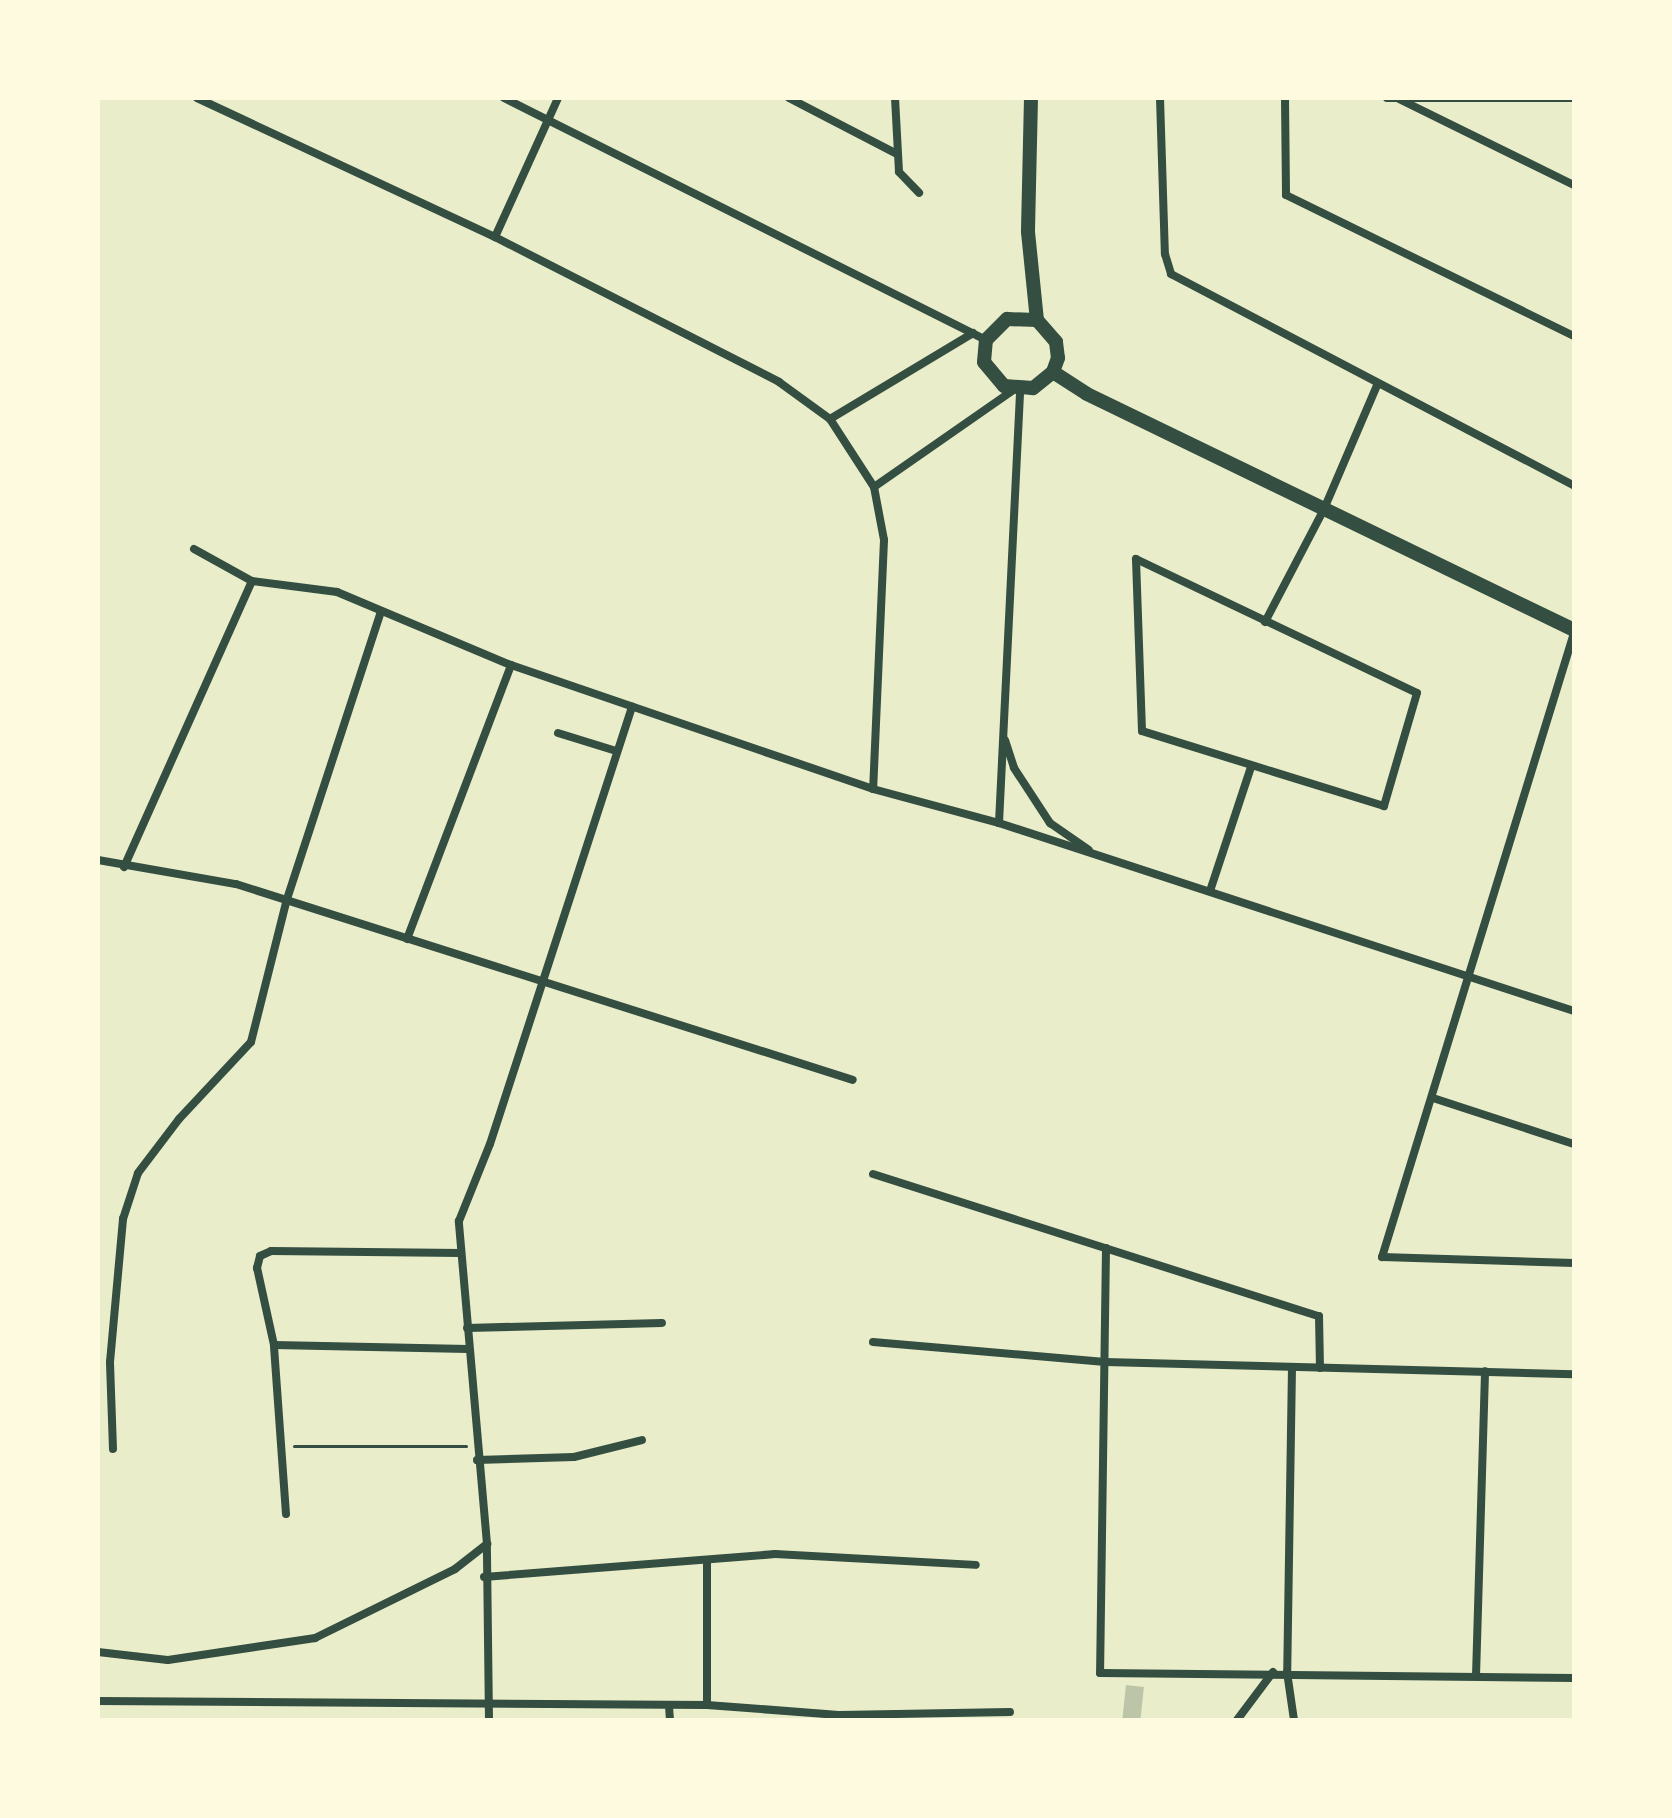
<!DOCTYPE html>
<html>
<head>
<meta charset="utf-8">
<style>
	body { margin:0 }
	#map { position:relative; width:1672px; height:1818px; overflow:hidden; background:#e9edc9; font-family:Montserrat,sans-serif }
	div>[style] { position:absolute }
	.building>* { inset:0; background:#bcc5a7; transform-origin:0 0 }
	.path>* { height:3px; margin:-1.5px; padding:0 1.5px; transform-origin:1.5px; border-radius:1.5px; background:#344e41 }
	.minor>* { height:8px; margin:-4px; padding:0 4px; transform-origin:4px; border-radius:4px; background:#344e41 }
	.secondary>* { height:14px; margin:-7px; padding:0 7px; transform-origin:7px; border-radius:7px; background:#344e41 }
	span { translate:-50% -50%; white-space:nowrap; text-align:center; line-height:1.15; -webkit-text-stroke:6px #fefae0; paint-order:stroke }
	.frame { position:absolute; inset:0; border:100px solid #fefae0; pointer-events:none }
</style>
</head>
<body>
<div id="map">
	<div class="building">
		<div style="left:1126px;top:1685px;width:18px;height:35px;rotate:6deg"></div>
	</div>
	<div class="path">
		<div style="left:294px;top:1446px;width:172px"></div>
	</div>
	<div class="minor">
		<div style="left:197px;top:98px;width:329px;rotate:25deg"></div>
		<div style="left:495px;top:237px;width:319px;rotate:27deg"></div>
		<div style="left:779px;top:382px;width:63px;rotate:36deg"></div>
		<div style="left:830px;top:419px;width:81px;rotate:57.1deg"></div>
		<div style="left:874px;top:487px;width:54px;rotate:79.3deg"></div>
		<div style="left:884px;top:540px;width:249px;rotate:92.5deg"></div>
		<div style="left:504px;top:98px;width:539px;rotate:26.66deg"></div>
		<div style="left:789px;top:98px;width:122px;rotate:27.4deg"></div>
		<div style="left:895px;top:98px;width:74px;rotate:86.9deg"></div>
		<div style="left:899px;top:172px;width:29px;rotate:46deg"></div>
		<div style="left:1160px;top:98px;width:156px;rotate:88.2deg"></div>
		<div style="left:1165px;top:254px;width:21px;rotate:73deg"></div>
		<div style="left:1171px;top:274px;width:455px;rotate:27.7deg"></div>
		<div style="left:1285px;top:98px;width:97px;rotate:89.4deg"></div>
		<div style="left:1286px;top:195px;width:321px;rotate:26.1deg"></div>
		<div style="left:1387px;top:98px;width:187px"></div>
		<div style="left:1397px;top:98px;width:197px;rotate:26.2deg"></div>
		<div style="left:495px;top:237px;width:153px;rotate:-65.6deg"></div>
		<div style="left:830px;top:419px;width:167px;rotate:-31deg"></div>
		<div style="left:874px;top:487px;width:172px;rotate:-34.8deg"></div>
		<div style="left:194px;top:549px;width:66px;rotate:28.9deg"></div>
		<div style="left:252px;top:581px;width:86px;rotate:7.4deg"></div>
		<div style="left:337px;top:592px;width:189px;rotate:22.8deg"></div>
		<div style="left:511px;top:665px;width:383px;rotate:18.9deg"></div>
		<div style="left:873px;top:789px;width:131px;rotate:15.1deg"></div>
		<div style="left:999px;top:823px;width:605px;rotate:18.11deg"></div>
		<div style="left:1136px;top:559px;width:311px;rotate:25.5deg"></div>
		<div style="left:1417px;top:693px;width:118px;rotate:106.3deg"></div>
		<div style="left:1384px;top:806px;width:253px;rotate:-162.8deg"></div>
		<div style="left:1142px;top:731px;width:172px;rotate:-92deg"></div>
		<div style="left:1265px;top:622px;width:127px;rotate:-62.4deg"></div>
		<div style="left:1324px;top:509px;width:137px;rotate:-66.8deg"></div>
		<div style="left:1574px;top:633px;width:653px;rotate:107.1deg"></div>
		<div style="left:1382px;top:1257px;width:192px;rotate:1.8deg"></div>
		<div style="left:558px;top:733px;width:61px;rotate:17.2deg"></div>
		<div style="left:1005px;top:740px;width:29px;rotate:72deg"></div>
		<div style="left:1014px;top:768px;width:66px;rotate:56.8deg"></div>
		<div style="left:1050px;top:823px;width:47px;rotate:34.7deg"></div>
		<div style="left:999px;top:823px;width:434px;rotate:-87.2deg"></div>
		<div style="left:98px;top:860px;width:140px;rotate:9.9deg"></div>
		<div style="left:236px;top:884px;width:647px;rotate:17.62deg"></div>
		<div style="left:124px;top:867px;width:313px;rotate:-65.9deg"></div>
		<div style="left:1210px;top:891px;width:131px;rotate:-71.7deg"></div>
		<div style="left:407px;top:939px;width:293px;rotate:-69.2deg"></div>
		<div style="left:1433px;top:1098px;width:148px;rotate:18.1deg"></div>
		<div style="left:873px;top:1174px;width:468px;rotate:17.7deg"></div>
		<div style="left:1319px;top:1316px;width:52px;rotate:88.9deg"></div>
		<div style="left:1106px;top:1248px;width:425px;rotate:90.8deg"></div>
		<div style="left:1100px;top:1673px;width:474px;rotate:0.6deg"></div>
		<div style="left:467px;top:1328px;width:195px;rotate:-1.5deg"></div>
		<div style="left:873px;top:1342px;width:233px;rotate:4.9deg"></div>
		<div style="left:1105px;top:1362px;width:469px;rotate:1.5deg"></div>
		<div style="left:274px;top:1345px;width:194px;rotate:1.2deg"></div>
		<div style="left:1292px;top:1367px;width:305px;rotate:90.9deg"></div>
		<div style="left:1287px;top:1672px;width:49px;rotate:81.7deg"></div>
		<div style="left:113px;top:1449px;width:87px;rotate:-92deg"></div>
		<div style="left:110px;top:1362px;width:144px;rotate:-84.8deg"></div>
		<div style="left:123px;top:1219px;width:48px;rotate:-71.9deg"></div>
		<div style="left:138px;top:1173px;width:68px;rotate:-52.8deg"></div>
		<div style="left:179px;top:1119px;width:105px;rotate:-46.9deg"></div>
		<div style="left:251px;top:1042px;width:147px;rotate:-75.9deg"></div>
		<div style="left:287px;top:899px;width:303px;rotate:-71.9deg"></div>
		<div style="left:477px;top:1460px;width:97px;rotate:-1.8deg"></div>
		<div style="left:574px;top:1457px;width:70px;rotate:-14deg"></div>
		<div style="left:286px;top:1514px;width:169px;rotate:-94.1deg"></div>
		<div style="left:274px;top:1345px;width:79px;rotate:-102.4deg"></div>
		<div style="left:257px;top:1268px;width:12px;rotate:-76deg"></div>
		<div style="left:260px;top:1256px;width:12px;rotate:-24deg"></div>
		<div style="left:271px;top:1251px;width:190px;rotate:0.6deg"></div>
		<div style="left:484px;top:1577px;width:292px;rotate:-4.5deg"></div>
		<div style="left:775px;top:1554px;width:201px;rotate:3.1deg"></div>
		<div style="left:98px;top:1652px;width:70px;rotate:6.5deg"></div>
		<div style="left:168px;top:1660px;width:149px;rotate:-8.5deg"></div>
		<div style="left:315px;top:1638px;width:156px;rotate:-26.2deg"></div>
		<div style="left:455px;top:1569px;width:41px;rotate:-38deg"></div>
		<div style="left:1476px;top:1676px;width:305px;rotate:-88.3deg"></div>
		<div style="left:98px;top:1701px;width:609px;rotate:0.38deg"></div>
		<div style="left:707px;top:1705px;width:132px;rotate:4.3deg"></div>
		<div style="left:839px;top:1715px;width:171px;rotate:-1deg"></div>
		<div style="left:707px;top:1705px;width:145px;rotate:-90deg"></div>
		<div style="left:669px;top:1706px;width:14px;rotate:86deg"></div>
		<div style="left:489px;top:1720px;width:176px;rotate:-90.7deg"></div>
		<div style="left:487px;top:1544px;width:324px;rotate:-95deg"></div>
		<div style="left:459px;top:1221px;width:83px;rotate:-68.1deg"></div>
		<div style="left:490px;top:1144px;width:460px;rotate:-72deg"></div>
		<div style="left:1237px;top:1720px;width:60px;rotate:-53.1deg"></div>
	</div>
	<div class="secondary">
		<div style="left:1031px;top:98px;width:134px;rotate:91.3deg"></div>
		<div style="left:1028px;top:232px;width:88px;rotate:84.2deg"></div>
		<div style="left:1037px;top:320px;width:29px;rotate:49deg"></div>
		<div style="left:1056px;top:342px;width:16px;rotate:83deg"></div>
		<div style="left:1058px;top:358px;width:15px;rotate:110deg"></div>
		<div style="left:1053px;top:372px;width:26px;rotate:141deg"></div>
		<div style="left:1033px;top:388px;width:29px;rotate:-176deg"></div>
		<div style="left:1004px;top:386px;width:31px;rotate:-130deg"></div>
		<div style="left:984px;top:362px;width:22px;rotate:-85deg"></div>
		<div style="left:986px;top:340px;width:30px;rotate:-45deg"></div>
		<div style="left:1007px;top:319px;width:30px;rotate:2deg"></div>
		<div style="left:1053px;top:372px;width:40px;rotate:32.9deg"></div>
		<div style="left:1087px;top:394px;width:541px;rotate:25.85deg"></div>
	</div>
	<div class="frame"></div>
</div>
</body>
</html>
